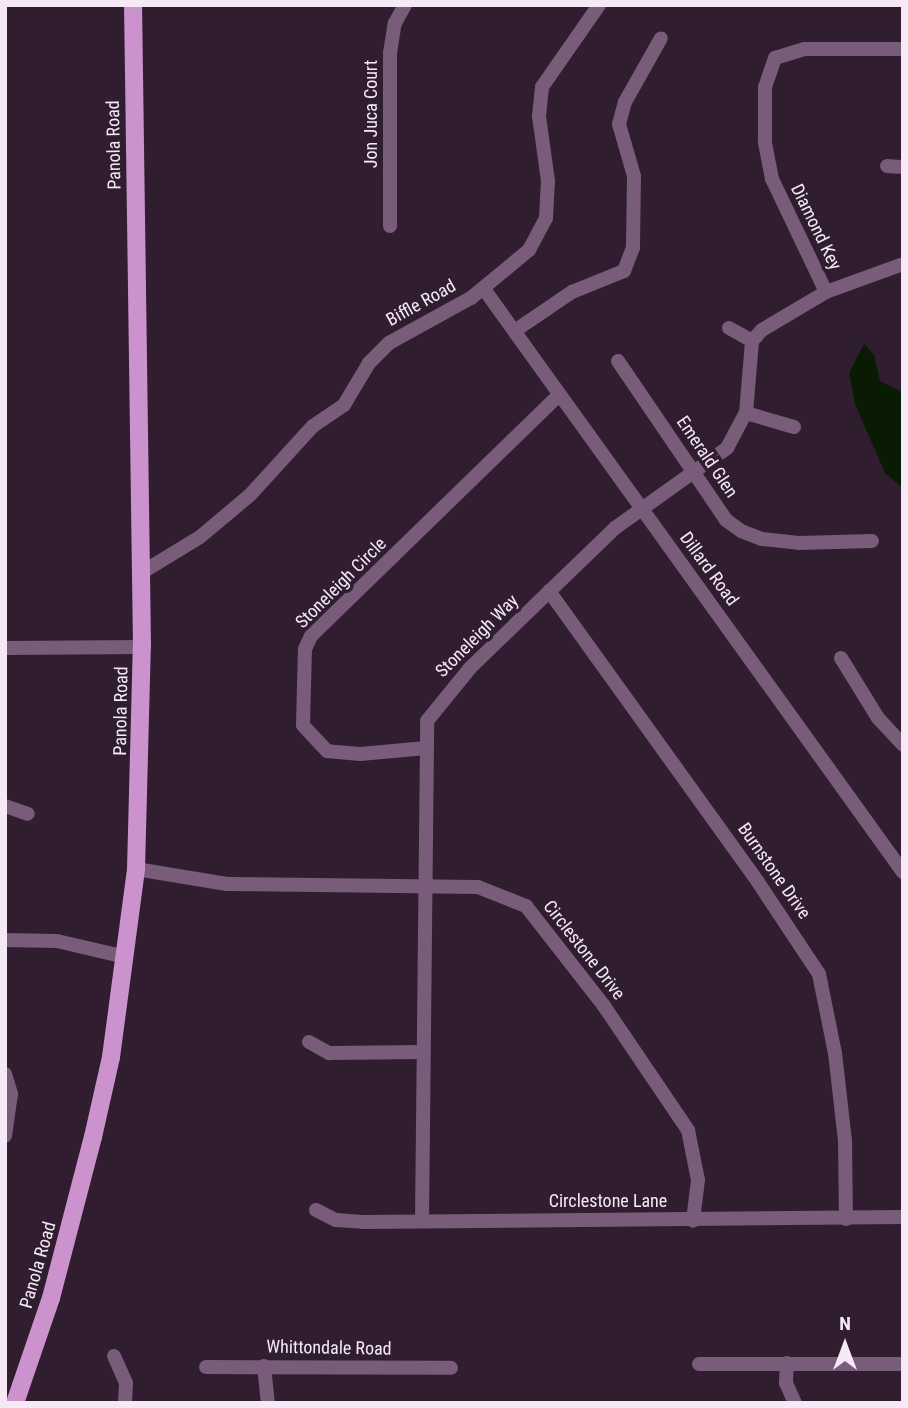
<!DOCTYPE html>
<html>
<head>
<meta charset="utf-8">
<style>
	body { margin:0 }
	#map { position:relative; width:908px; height:1408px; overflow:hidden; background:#301e30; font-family:"Roboto Condensed",sans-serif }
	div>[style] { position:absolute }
	.water>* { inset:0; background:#0a1b03 }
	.minor>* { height:14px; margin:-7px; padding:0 7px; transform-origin:7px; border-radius:7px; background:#785c79 }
	.major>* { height:18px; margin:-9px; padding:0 9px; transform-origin:9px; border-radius:9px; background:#cc92ce }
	span { translate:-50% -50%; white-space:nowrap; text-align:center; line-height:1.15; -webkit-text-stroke:7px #301e30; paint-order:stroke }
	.street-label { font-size:18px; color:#f6e9f6 }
	.frame { position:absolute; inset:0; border:7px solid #f6e9f6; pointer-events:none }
	.north { position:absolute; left:810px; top:1310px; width:70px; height:70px; -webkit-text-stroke:5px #301e30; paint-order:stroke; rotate:0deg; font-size:19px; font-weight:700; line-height:28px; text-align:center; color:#f6e9f6 }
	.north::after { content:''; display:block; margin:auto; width:24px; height:32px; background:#f6e9f6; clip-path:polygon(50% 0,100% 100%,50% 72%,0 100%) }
</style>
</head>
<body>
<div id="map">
	<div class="water">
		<div style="clip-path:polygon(864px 344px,874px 355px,880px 381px,903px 392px,903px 488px,885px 473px,855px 404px,849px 373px)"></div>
	</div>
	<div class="minor">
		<div style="left:887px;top:166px;width:16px;rotate:4deg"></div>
		<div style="left:390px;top:226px;width:173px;rotate:-90deg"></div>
		<div style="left:390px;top:53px;width:30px;rotate:-81deg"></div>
		<div style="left:395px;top:23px;width:21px;rotate:-61deg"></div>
		<div style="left:484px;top:289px;width:718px;rotate:54.3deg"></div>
		<div style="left:826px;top:292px;width:125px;rotate:-115.5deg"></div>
		<div style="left:772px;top:179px;width:38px;rotate:-101deg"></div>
		<div style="left:765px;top:142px;width:55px;rotate:-90deg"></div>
		<div style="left:765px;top:87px;width:31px;rotate:-71deg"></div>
		<div style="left:775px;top:58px;width:30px;rotate:-17deg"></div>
		<div style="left:804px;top:49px;width:99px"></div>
		<div style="left:729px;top:328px;width:26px;rotate:29deg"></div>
		<div style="left:516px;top:330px;width:68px;rotate:-34.2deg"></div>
		<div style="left:572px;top:292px;width:56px;rotate:-22deg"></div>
		<div style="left:624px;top:271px;width:25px;rotate:-69deg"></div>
		<div style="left:633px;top:248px;width:72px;rotate:-89.2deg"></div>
		<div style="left:634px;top:176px;width:54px;rotate:-106.1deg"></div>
		<div style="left:619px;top:124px;width:23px;rotate:-75deg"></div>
		<div style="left:625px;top:102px;width:73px;rotate:-60.6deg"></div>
		<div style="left:618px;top:361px;width:192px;rotate:55.8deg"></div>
		<div style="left:726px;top:520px;width:19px;rotate:36deg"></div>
		<div style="left:741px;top:531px;width:22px;rotate:21deg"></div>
		<div style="left:762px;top:539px;width:37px;rotate:6deg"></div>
		<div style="left:799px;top:543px;width:73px;rotate:-1.6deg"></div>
		<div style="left:746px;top:413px;width:50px;rotate:16.3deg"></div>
		<div style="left:141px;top:573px;width:69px;rotate:-31.4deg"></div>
		<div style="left:200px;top:537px;width:65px;rotate:-40deg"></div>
		<div style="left:250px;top:495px;width:93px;rotate:-47.6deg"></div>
		<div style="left:313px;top:426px;width:37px;rotate:-34deg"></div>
		<div style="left:344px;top:405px;width:49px;rotate:-59.2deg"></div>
		<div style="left:369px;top:363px;width:28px;rotate:-45deg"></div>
		<div style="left:389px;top:343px;width:94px;rotate:-28.8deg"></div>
		<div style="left:471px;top:298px;width:75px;rotate:-39.6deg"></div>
		<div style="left:529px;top:250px;width:36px;rotate:-62deg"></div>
		<div style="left:546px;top:218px;width:37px;rotate:-87deg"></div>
		<div style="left:548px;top:181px;width:66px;rotate:-97.9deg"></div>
		<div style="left:539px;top:116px;width:29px;rotate:-84deg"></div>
		<div style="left:542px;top:87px;width:100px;rotate:-55.2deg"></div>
		<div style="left:549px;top:591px;width:358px;rotate:54.3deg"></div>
		<div style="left:758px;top:882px;width:110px;rotate:56.5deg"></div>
		<div style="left:819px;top:974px;width:81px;rotate:78.6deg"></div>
		<div style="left:835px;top:1053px;width:89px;rotate:83.5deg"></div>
		<div style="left:845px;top:1141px;width:78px;rotate:89.3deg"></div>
		<div style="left:5px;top:648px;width:137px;rotate:-0.4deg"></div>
		<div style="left:841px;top:658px;width:70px;rotate:58.3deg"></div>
		<div style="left:878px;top:718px;width:37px;rotate:47deg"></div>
		<div style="left:426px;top:748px;width:66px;rotate:174.8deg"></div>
		<div style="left:360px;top:754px;width:33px;rotate:-175deg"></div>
		<div style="left:327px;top:751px;width:35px;rotate:-133deg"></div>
		<div style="left:303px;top:725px;width:76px;rotate:-88.5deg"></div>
		<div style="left:305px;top:649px;width:14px;rotate:-65deg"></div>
		<div style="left:311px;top:636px;width:344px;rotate:-44.2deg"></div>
		<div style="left:5px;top:806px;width:24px;rotate:19deg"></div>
		<div style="left:136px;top:869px;width:92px;rotate:9.4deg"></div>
		<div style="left:227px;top:884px;width:251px;rotate:0.7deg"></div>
		<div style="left:478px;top:887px;width:52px;rotate:21.6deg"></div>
		<div style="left:526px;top:906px;width:127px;rotate:52deg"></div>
		<div style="left:604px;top:1006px;width:150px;rotate:55.9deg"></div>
		<div style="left:688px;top:1130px;width:51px;rotate:78.7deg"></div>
		<div style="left:698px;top:1180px;width:41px;rotate:97deg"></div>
		<div style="left:5px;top:940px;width:52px;rotate:1.1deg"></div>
		<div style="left:57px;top:941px;width:71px;rotate:13.1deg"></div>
		<div style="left:309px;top:1042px;width:23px;rotate:29deg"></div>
		<div style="left:329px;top:1053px;width:93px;rotate:-0.6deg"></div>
		<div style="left:5px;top:1074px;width:21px;rotate:73deg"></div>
		<div style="left:11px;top:1094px;width:42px;rotate:98.1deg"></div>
		<div style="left:316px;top:1210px;width:22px;rotate:27deg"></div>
		<div style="left:336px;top:1220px;width:27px;rotate:4deg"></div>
		<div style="left:363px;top:1222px;width:540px;rotate:-0.53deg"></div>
		<div style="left:422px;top:1220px;width:499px;rotate:-89.4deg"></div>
		<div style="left:427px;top:721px;width:68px;rotate:-50.9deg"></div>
		<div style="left:470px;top:668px;width:202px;rotate:-44deg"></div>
		<div style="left:615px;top:528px;width:138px;rotate:-35.5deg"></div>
		<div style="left:727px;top:448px;width:40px;rotate:-62deg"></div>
		<div style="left:746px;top:413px;width:72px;rotate:-85.2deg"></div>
		<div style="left:752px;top:341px;width:15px;rotate:-48deg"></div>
		<div style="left:762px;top:330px;width:74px;rotate:-30.7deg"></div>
		<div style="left:826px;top:292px;width:82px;rotate:-20deg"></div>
		<div style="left:114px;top:1356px;width:30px;rotate:66deg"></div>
		<div style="left:126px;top:1383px;width:20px;rotate:93deg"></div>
		<div style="left:787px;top:1363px;width:20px;rotate:93deg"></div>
		<div style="left:786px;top:1383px;width:22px;rotate:66deg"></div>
		<div style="left:699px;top:1364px;width:204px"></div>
		<div style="left:264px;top:1366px;width:37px;rotate:84deg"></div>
		<div style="left:206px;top:1367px;width:245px;rotate:0.2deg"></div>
	</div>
	<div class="major">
		<div style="left:15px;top:1403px;width:111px;rotate:-71.1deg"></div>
		<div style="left:51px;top:1298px;width:166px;rotate:-75.4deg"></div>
		<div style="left:93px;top:1137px;width:82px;rotate:-77.3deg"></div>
		<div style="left:111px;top:1057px;width:190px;rotate:-82.4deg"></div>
		<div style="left:136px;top:869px;width:222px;rotate:-88.5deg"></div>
		<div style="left:142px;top:647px;width:642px;rotate:-90.8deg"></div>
	</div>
	<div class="street-label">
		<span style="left:371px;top:114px;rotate:-90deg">Jon Juca Court</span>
		<span style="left:114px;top:145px;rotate:-91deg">Panola Road</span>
		<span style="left:816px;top:227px;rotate:64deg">Diamond Key</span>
		<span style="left:421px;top:303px;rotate:-29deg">Biffle Road</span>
		<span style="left:707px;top:457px;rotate:56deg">Emerald Glen</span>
		<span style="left:709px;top:569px;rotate:54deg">Dillard Road</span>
		<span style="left:341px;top:583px;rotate:-45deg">Stoneleigh Circle</span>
		<span style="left:477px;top:636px;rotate:-45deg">Stoneleigh Way</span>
		<span style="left:121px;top:711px;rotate:-89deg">Panola Road</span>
		<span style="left:774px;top:871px;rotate:55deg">Burnstone Drive</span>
		<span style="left:584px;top:950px;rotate:52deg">Circlestone Drive</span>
		<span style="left:608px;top:1201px">Circlestone Lane</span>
		<span style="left:38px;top:1265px;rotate:-74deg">Panola Road</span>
		<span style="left:329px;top:1348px;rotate:1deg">Whittondale Road</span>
	</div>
	<div class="frame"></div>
	<div class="north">N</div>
</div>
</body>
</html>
